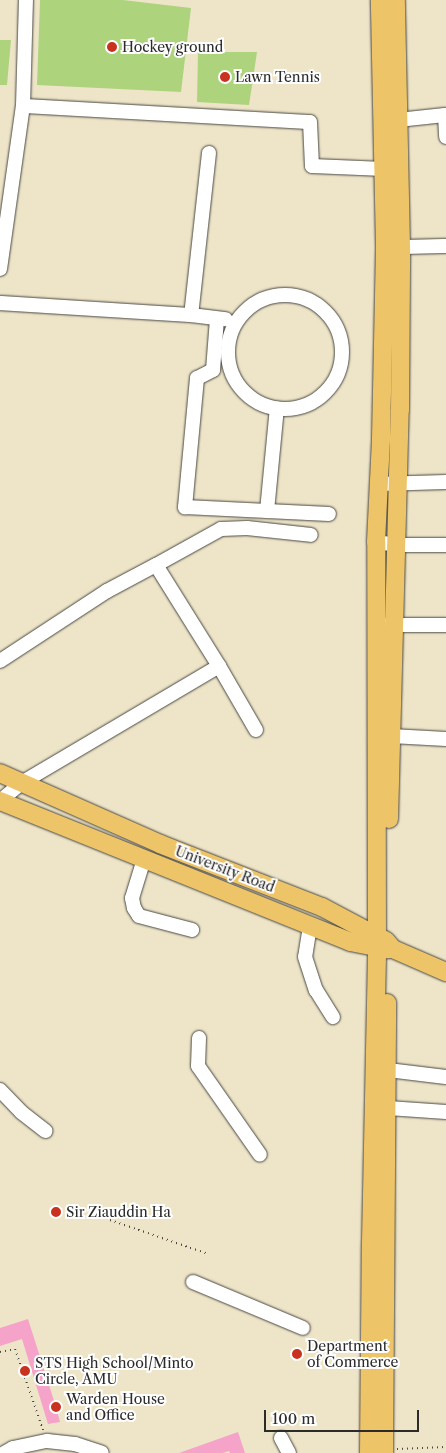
<!DOCTYPE html>
<html>
<head>
<meta charset="utf-8">
<style>
	body { margin:0 }
	#map { position:relative; width:446px; height:1453px; overflow:hidden; background:#eee5c8; font-family:"Libre Caslon Text",serif }
	div>[style] { position:absolute }
	.green>* { inset:0; background:#add37d }
	.building>* { inset:0; background:#f5a3c8 }
	.path>* { height:2px; margin-top:-1px; transform-origin:0; background:repeating-linear-gradient(90deg,#484743 0 1px,transparent 0 5px) }
	.roads { filter:drop-shadow(0 0 1px #484743) drop-shadow(0 0 1px #484743) }
	.minor>* { height:14px; margin:-7px; padding:0 7px; transform-origin:7px; border-radius:7px; background:#fff }
	.minor>.ring { margin:-7px; padding:0; box-sizing:content-box; background:none; border:14px solid #fff; border-radius:50% }
	.major>* { height:18px; margin:-9px; padding:0 9px; transform-origin:9px; border-radius:9px; background:#eec469 }
	.dots>* { width:14px; height:14px; translate:-50% -50%; box-sizing:border-box; border:2px solid #fff; border-radius:50% }
	span { translate:-50% -50%; white-space:nowrap; text-align:center; line-height:1.15; -webkit-text-stroke:4px #fff; paint-order:stroke }
	.poi-label { font-size:14px; color:#2b2b2b }
	.left { translate:0 -50%; text-align:left }
	.street-label { font-size:14px; color:#2b2b2b }
	.scale { position:absolute; left:264px; top:1410px; width:155px; height:22px; box-sizing:border-box; border:2px solid #2b2b2b; border-top:0; padding-left:6px; font-size:15px; line-height:18px; white-space:nowrap; color:#2b2b2b; -webkit-text-stroke:4px #fff; paint-order:stroke }
</style>
</head>
<body>
<div id="map">
	<div class="green">
		<div style="clip-path:polygon(40px 0,123px 0,191px 8px,181px 92px,37px 85px)"></div>
		<div style="clip-path:polygon(0 40px,11px 40px,7px 85px,0 85px)"></div>
		<div style="clip-path:polygon(198px 52px,257px 52px,249px 105px,197px 102px)"></div>
	</div>
	<div class="building">
		<div style="clip-path:polygon(28px 1319px,56px 1407px,60px 1422px,48px 1424px,22px 1339px,0 1346px,0 1328px)"></div>
		<div style="clip-path:polygon(238px 1432px,245px 1453px,230px 1453px,229px 1451px,223px 1453px,179px 1453px)"></div>
	</div>
	<div class="path">
		<div style="left:110px;top:1220px;width:104px;rotate:19.1deg"></div>
		<div style="left:0;top:1352px;width:15px;rotate:-11deg"></div>
		<div style="left:15px;top:1349px;width:86px;rotate:70.9deg"></div>
		<div style="left:397px;top:1449px;width:49px;rotate:-2.3deg"></div>
	</div>
	<div class="roads">
		<div class="minor">
			<div style="left:23px;top:106px;width:287px;rotate:3.2deg"></div>
			<div style="left:310px;top:122px;width:44px;rotate:87.4deg"></div>
			<div style="left:312px;top:166px;width:72px;rotate:2.4deg"></div>
			<div style="left:398px;top:120px;width:47px;rotate:-6.1deg"></div>
			<div style="left:445px;top:115px;width:22px;rotate:87deg"></div>
			<div style="left:209px;top:153px;width:163px;rotate:96.3deg"></div>
			<div style="left:191px;top:315px;width:35px;rotate:7deg"></div>
			<div style="left:401px;top:247px;width:45px;rotate:-1.3deg"></div>
			<div style="left:0;top:269px;width:165px;rotate:-82deg"></div>
			<div style="left:23px;top:106px;width:106px;rotate:-88.4deg"></div>
			<div class="ring" style="left:228px;top:295px;width:100px;height:100px"></div>
			<div style="left:0;top:303px;width:191px;rotate:3.6deg"></div>
			<div style="left:217px;top:319px;width:51px;rotate:94.5deg"></div>
			<div style="left:213px;top:370px;width:18px;rotate:153deg"></div>
			<div style="left:197px;top:378px;width:130px;rotate:95.3deg"></div>
			<div style="left:185px;top:507px;width:144px;rotate:2.8deg"></div>
			<div style="left:379px;top:484px;width:67px;rotate:-1.7deg"></div>
			<div style="left:267px;top:511px;width:103px;rotate:-84.5deg"></div>
			<div style="left:376px;top:542px;width:21px;rotate:8deg"></div>
			<div style="left:397px;top:545px;width:49px"></div>
			<div style="left:384px;top:625px;width:62px"></div>
			<div style="left:0;top:661px;width:128px;rotate:-33.2deg"></div>
			<div style="left:107px;top:591px;width:55px;rotate:-28deg"></div>
			<div style="left:256px;top:730px;width:74px;rotate:-120deg"></div>
			<div style="left:219px;top:666px;width:119px;rotate:-122deg"></div>
			<div style="left:156px;top:565px;width:74px;rotate:-29deg"></div>
			<div style="left:221px;top:529px;width:26px;rotate:-2deg"></div>
			<div style="left:247px;top:528px;width:64px;rotate:6.2deg"></div>
			<div style="left:391px;top:736px;width:55px;rotate:3.1deg"></div>
			<div style="left:0;top:801px;width:30px;rotate:-40deg"></div>
			<div style="left:23px;top:782px;width:228px;rotate:-30.6deg"></div>
			<div style="left:144px;top:859px;width:41px;rotate:107.1deg"></div>
			<div style="left:132px;top:898px;width:10px;rotate:79deg"></div>
			<div style="left:134px;top:908px;width:9px;rotate:58deg"></div>
			<div style="left:139px;top:916px;width:55px;rotate:14.8deg"></div>
			<div style="left:310px;top:926px;width:31px;rotate:99deg"></div>
			<div style="left:305px;top:957px;width:35px;rotate:72deg"></div>
			<div style="left:316px;top:990px;width:32px;rotate:58deg"></div>
			<div style="left:199px;top:1038px;width:28px;rotate:92deg"></div>
			<div style="left:198px;top:1066px;width:108px;rotate:55.1deg"></div>
			<div style="left:388px;top:1070px;width:58px;rotate:6.9deg"></div>
			<div style="left:0;top:1090px;width:30px;rotate:46deg"></div>
			<div style="left:21px;top:1112px;width:31px;rotate:38deg"></div>
			<div style="left:388px;top:1108px;width:58px;rotate:3.9deg"></div>
			<div style="left:193px;top:1282px;width:119px;rotate:22.7deg"></div>
			<div style="left:281px;top:1438px;width:17px;rotate:62deg"></div>
			<div style="left:4px;top:1453px;width:10px;rotate:-29deg"></div>
			<div style="left:13px;top:1448px;width:35px;rotate:-12deg"></div>
			<div style="left:47px;top:1441px;width:28px;rotate:6deg"></div>
			<div style="left:75px;top:1444px;width:28px;rotate:18deg"></div>
		</div>
		<div class="major">
			<div style="left:0;top:773px;width:175px;rotate:23.9deg"></div>
			<div style="left:160px;top:844px;width:174px;rotate:21.3deg"></div>
			<div style="left:322px;top:907px;width:72px;rotate:28deg"></div>
			<div style="left:386px;top:941px;width:11px;rotate:49deg"></div>
			<div style="left:393px;top:949px;width:58px;rotate:23.5deg"></div>
			<div style="left:0;top:801px;width:377px;rotate:21.9deg"></div>
			<div style="left:350px;top:942px;width:38px;rotate:11deg"></div>
			<div style="left:389px;top:819px;width:409px;rotate:-88.5deg"></div>
			<div style="left:400px;top:410px;width:163px;rotate:-89.6deg"></div>
			<div style="left:401px;top:247px;width:247px;rotate:-91.2deg"></div>
			<div style="left:369px;top:1453px;width:211px;rotate:-89.5deg"></div>
			<div style="left:371px;top:1242px;width:287px;rotate:-88.8deg"></div>
			<div style="left:377px;top:955px;width:413px;rotate:-90.1deg"></div>
			<div style="left:376px;top:542px;width:103px;rotate:-87.2deg"></div>
			<div style="left:381px;top:439px;width:192px;rotate:-88.8deg"></div>
			<div style="left:385px;top:247px;width:247px;rotate:-91.2deg"></div>
			<div style="left:384px;top:1453px;width:450px;rotate:-89.6deg"></div>
		</div>
	</div>
	<div class="dots">
		<div style="left:112px;top:47px;background:#c8321e"></div>
		<div style="left:225px;top:77px;background:#c8321e"></div>
		<div style="left:56px;top:1212px;background:#c8321e"></div>
		<div style="left:297px;top:1354px;background:#c8321e"></div>
		<div style="left:25px;top:1371px;background:#c8321e"></div>
		<div style="left:56px;top:1407px;background:#c8321e"></div>
	</div>
	<div class="poi-label">
		<span class="left" style="left:122px;top:47px">Hockey ground</span>
		<span class="left" style="left:235px;top:77px">Lawn Tennis</span>
		<span class="left" style="left:66px;top:1212px">Sir Ziauddin Ha</span>
		<span class="left" style="left:307px;top:1354px">Department<br>of Commerce</span>
		<span class="left" style="left:35px;top:1371px">STS High School/Minto<br>Circle, AMU</span>
		<span class="left" style="left:66px;top:1407px">Warden House<br>and Office</span>
	</div>
	<div class="street-label">
		<span style="left:225px;top:869px;rotate:21deg">University Road</span>
	</div>
	<div class="scale">100 m</div>
</div>
</body>
</html>
